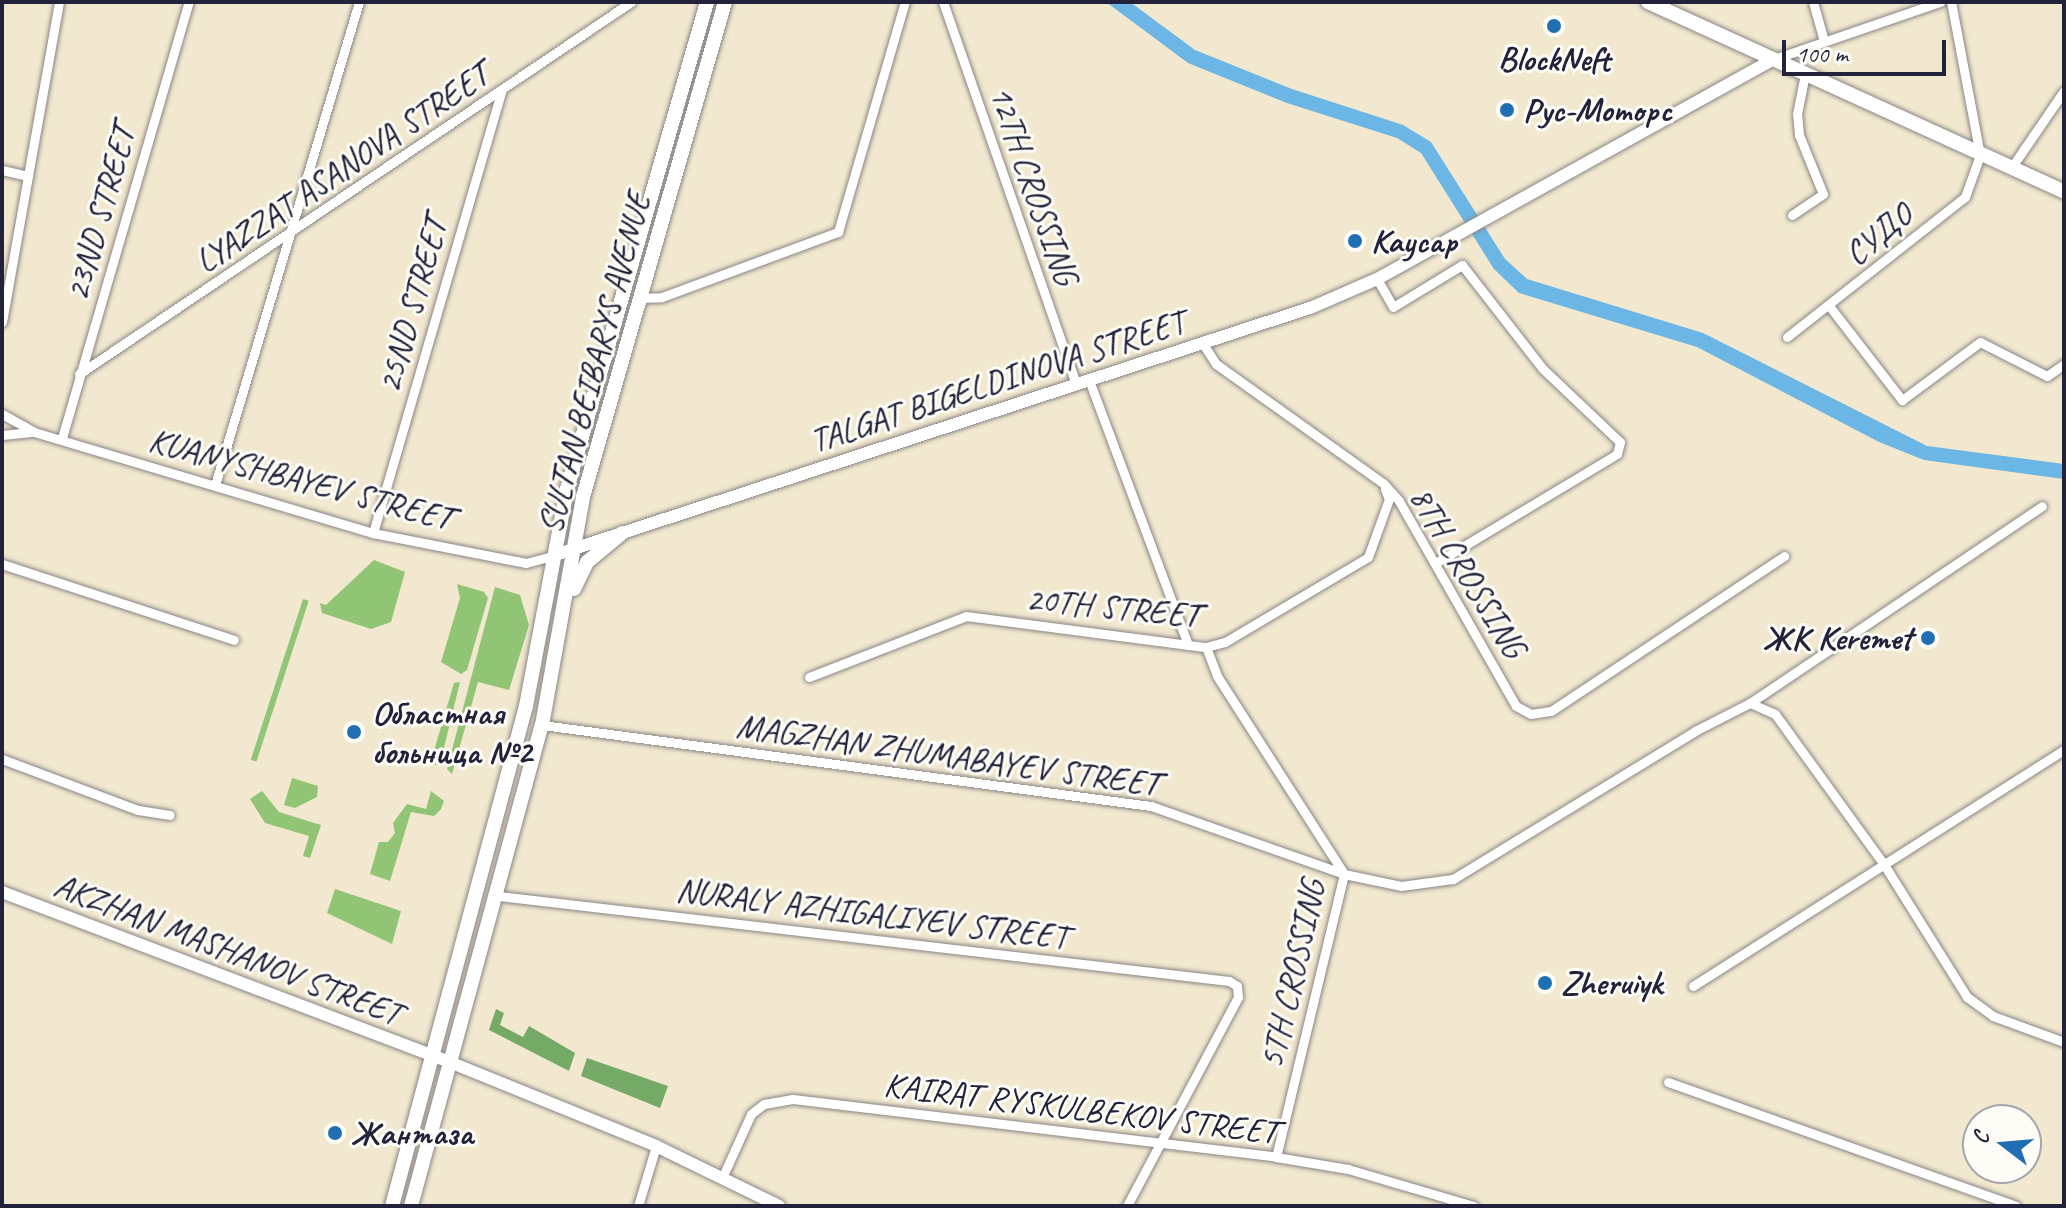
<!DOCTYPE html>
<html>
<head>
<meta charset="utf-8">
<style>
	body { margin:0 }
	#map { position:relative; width:2066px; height:1208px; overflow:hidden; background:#f1e8cf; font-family:Caveat,sans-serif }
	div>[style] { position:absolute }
	.green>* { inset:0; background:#92c475; transform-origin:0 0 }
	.forest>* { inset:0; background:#75aa66 }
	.water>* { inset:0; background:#6bb6e4 }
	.roads { filter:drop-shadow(0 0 2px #8a8585) drop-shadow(0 0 2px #8a8585) }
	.street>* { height:9px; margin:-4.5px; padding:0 4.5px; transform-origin:4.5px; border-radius:4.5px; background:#fff }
	.secondary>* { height:12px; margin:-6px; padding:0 6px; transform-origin:6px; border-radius:6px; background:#fff }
	.primary>* { height:14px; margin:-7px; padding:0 7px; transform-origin:7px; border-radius:7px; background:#fff }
	.dots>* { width:22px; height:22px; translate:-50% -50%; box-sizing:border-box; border:4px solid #fdfcf7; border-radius:50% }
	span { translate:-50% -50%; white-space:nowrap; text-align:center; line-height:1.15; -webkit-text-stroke:6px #fdfcf7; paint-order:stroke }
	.poi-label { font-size:34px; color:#22223b; font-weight:700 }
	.left { translate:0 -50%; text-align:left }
	.right { translate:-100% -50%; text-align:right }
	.street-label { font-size:34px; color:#22223b }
	.frame { position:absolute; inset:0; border:4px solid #22223b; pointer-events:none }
	.north { position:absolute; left:1962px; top:1104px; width:80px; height:80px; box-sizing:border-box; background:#fdfcf7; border:2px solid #a5a5ac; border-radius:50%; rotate:286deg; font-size:22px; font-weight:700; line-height:32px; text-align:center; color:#22223b }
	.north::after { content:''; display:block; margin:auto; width:28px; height:36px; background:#1f6fb2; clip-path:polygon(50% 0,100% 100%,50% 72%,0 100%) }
	.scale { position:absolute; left:1782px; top:40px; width:164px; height:36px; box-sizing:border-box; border:4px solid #22223b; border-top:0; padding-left:10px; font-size:24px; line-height:28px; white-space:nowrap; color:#22223b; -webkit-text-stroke:6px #fdfcf7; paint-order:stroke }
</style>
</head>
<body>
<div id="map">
	<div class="green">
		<div style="clip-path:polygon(374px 560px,405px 572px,391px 622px,371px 629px,322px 613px,320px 603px,326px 605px)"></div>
		<div style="clip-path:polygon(457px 584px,484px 592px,488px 598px,467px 670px,461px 674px,441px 662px,460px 598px)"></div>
		<div style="clip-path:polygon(495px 587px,520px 595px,529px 625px,509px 690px,478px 682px,452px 774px,447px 769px)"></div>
		<div style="left:303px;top:599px;width:6px;height:169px;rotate:18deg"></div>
		<div style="clip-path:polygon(460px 682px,440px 764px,435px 765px,431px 761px,454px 683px)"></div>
		<div style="clip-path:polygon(292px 778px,318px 786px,317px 797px,295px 808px,284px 805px)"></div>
		<div style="clip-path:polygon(262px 791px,279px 812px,321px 825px,310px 858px,303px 856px,309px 836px,265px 823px,250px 799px)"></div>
		<div style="clip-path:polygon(431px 791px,444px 801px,441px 809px,434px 816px,411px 812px,390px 881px,370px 874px,379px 842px,388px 842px,395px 833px,393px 823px,407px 804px,426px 809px)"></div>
		<div style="clip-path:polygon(335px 889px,401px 911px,392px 944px,327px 913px)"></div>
	</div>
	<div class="forest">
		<div style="clip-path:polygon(496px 1009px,504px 1013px,500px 1025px,523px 1037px,529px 1026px,575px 1053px,569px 1071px,489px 1030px)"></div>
		<div style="clip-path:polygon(587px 1058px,668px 1086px,660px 1108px,581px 1076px)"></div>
	</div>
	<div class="water">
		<div style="clip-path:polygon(1106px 2px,1130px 2px,1195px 50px,1292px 89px,1403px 125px,1431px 142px,1505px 259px,1527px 279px,1703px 333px,1927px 446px,2064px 464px,2064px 479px,1924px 460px,1879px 442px,1697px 347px,1519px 293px,1494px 269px,1421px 153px,1397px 138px,1287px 103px,1188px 63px)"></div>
	</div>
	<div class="roads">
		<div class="street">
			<div style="left:943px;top:2px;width:404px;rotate:70.8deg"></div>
			<div style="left:1813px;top:2px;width:41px;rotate:74.2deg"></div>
			<div style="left:1774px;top:59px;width:176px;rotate:-19deg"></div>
			<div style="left:2011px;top:168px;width:93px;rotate:-55.5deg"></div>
			<div style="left:2px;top:170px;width:27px;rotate:13deg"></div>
			<div style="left:1792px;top:215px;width:37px;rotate:-34deg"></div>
			<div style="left:1823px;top:194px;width:64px;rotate:-112.1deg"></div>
			<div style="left:1799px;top:135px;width:21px;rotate:-95deg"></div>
			<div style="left:1797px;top:114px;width:41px;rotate:-78.7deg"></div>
			<div style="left:1377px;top:279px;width:32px;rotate:60deg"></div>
			<div style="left:1393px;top:307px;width:81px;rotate:-31.3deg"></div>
			<div style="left:1462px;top:265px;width:132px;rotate:52.1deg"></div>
			<div style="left:1543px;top:369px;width:106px;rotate:43.5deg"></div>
			<div style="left:1620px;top:442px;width:12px;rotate:104deg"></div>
			<div style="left:1617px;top:454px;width:210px;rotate:149deg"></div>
			<div style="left:639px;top:298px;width:23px;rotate:-2deg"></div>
			<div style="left:662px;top:297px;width:188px;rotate:-20.3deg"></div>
			<div style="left:838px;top:232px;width:240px;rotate:-73.8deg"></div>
			<div style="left:1830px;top:307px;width:118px;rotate:52.3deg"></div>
			<div style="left:1902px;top:400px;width:97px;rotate:-36.6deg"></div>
			<div style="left:1980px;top:342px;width:75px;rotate:26.9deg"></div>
			<div style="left:2047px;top:376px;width:21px;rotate:-35deg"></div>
			<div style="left:2px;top:322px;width:325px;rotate:-79.9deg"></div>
			<div style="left:1787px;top:337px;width:226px;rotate:-38.2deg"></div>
			<div style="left:1965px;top:197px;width:45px;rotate:-70.3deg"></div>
			<div style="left:1980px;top:155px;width:156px;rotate:-100.7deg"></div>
			<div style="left:1203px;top:344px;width:24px;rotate:57deg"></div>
			<div style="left:1216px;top:364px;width:205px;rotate:35.5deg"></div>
			<div style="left:1383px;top:483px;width:24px;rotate:48deg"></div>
			<div style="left:1399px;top:501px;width:236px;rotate:60.3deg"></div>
			<div style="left:1516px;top:706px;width:17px;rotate:28deg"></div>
			<div style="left:1531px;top:714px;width:20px;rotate:-9deg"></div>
			<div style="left:1551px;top:711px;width:280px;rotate:-33.6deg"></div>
			<div style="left:79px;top:374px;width:666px;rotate:-33.98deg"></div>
			<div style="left:1089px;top:380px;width:283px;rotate:69.5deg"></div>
			<div style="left:2px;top:414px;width:37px;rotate:29deg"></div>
			<div style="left:34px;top:432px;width:354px;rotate:16.6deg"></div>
			<div style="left:373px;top:533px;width:156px;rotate:11.1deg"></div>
			<div style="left:526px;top:563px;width:30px;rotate:-15deg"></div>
			<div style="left:2px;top:435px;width:29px;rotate:-6deg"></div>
			<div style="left:62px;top:438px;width:454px;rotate:-73.8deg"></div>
			<div style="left:215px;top:485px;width:504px;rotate:-73.4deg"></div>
			<div style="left:373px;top:533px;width:460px;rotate:-73.8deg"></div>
			<div style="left:2px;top:564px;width:244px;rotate:18.1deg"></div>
			<div style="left:1206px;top:647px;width:31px;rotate:69deg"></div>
			<div style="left:1217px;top:676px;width:235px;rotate:57.3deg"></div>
			<div style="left:1344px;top:874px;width:291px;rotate:103.5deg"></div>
			<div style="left:809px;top:677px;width:168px;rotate:-21.2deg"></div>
			<div style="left:966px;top:616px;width:242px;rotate:7.4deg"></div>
			<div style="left:1206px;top:647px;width:20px;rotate:-15deg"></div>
			<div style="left:1225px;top:642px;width:166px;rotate:-30.7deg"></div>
			<div style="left:1368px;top:557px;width:62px;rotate:-70.1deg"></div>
			<div style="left:1389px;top:499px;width:11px;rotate:-112deg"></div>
			<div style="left:1750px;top:703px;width:27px;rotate:24deg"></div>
			<div style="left:1775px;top:714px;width:184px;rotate:54.1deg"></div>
			<div style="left:1883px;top:863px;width:158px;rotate:57.9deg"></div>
			<div style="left:1967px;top:997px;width:32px;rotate:36deg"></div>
			<div style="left:1993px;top:1016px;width:76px;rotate:20.1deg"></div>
			<div style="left:542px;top:725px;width:614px;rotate:7.58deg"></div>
			<div style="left:1151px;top:806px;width:205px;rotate:19.4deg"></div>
			<div style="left:1344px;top:874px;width:58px;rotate:11.9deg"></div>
			<div style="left:1401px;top:886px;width:52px;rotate:-7.7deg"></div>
			<div style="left:1453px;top:879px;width:284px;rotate:-31.4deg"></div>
			<div style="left:1695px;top:731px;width:62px;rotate:-27deg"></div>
			<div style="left:1750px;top:703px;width:352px;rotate:-34deg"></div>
			<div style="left:2px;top:759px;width:145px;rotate:20.6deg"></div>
			<div style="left:138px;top:810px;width:32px;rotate:9deg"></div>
			<div style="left:499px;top:896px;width:735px;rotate:6.64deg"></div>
			<div style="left:1229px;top:981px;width:9px;rotate:32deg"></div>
			<div style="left:1237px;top:986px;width:11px;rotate:85deg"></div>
			<div style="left:1238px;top:997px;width:237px;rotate:118deg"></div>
			<div style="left:1693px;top:986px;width:440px;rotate:-32.5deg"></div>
			<div style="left:1668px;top:1082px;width:369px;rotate:19.6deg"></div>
			<div style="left:722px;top:1178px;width:70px;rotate:-65.6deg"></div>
			<div style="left:751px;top:1114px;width:16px;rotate:-38deg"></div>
			<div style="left:764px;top:1104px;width:29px;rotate:-10deg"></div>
			<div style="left:793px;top:1099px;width:486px;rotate:6.8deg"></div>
			<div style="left:1276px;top:1157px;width:73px;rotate:9.5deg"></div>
			<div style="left:1348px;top:1169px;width:131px;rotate:16.4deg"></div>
			<div style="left:638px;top:1206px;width:63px;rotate:-73.3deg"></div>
		</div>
		<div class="secondary">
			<div style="left:555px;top:555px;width:794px;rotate:-18.12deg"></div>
			<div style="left:1310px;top:308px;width:73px;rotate:-23.4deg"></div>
			<div style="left:1377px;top:279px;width:454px;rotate:-29deg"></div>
			<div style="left:2px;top:892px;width:481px;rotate:20.8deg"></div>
			<div style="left:452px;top:1063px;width:220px;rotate:22.1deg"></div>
			<div style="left:656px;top:1146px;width:137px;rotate:26deg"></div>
		</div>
		<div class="primary">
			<div style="left:1648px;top:2px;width:457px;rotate:24.5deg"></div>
			<div style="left:574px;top:589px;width:30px;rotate:-64deg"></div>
			<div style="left:587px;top:562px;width:45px;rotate:-39.6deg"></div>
			<div style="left:392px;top:1206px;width:518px;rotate:-75deg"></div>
			<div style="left:526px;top:706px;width:221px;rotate:-79.3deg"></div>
			<div style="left:567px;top:489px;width:507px;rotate:-73.96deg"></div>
			<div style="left:411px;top:1206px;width:499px;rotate:-74.8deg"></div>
			<div style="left:542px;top:725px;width:232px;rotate:-79.8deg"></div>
			<div style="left:583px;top:497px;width:515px;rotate:-73.99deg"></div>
		</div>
	</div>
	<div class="dots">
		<div style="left:1554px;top:26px;background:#1f6fb2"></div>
		<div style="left:1507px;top:110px;background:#1f6fb2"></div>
		<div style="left:1355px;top:241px;background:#1f6fb2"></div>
		<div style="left:1928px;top:638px;background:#1f6fb2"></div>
		<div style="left:354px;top:732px;background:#1f6fb2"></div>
		<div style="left:1545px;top:983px;background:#1f6fb2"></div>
		<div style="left:335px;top:1133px;background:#1f6fb2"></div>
	</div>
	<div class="poi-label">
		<span style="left:1554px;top:59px">BlockNeft</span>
		<span class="left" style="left:1523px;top:110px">Рус-Моторс</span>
		<span class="left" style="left:1371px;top:241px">Каусар</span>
		<span class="right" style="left:1912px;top:638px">ЖК Keremet</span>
		<span class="left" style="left:372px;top:732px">Областная<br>больница №2</span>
		<span class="left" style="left:1561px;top:983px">Zheruiyk</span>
		<span class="left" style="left:351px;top:1133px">Жантаза</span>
	</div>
	<div class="street-label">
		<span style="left:342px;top:168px;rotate:-34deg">LYAZZAT ASANOVA STREET</span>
		<span style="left:1034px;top:185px;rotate:71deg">12TH CROSSING</span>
		<span style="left:100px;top:213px;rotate:-74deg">23ND STREET</span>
		<span style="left:1878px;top:234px;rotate:-39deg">СУДО</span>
		<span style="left:412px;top:305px;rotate:-74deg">25ND STREET</span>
		<span style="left:594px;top:363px;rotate:-75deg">SULTAN BEIBARYS AVENUE</span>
		<span style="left:997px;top:381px;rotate:-18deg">TALGAT BIGELDINOVA STREET</span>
		<span style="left:301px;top:479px;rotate:15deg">KUANYSHBAYEV STREET</span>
		<span style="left:1468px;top:572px;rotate:59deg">8TH CROSSING</span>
		<span style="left:1113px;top:607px;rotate:6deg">20TH STREET</span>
		<span style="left:948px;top:755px;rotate:8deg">MAGZHAN ZHUMABAYEV STREET</span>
		<span style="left:872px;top:913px;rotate:7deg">NURALY AZHIGALIYEV STREET</span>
		<span style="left:228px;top:949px;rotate:21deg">AKZHAN MASHANOV STREET</span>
		<span style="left:1292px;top:974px;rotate:-77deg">5TH CROSSING</span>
		<span style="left:1081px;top:1108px;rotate:7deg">KAIRAT RYSKULBEKOV STREET</span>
	</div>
	<div class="frame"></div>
	<div class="north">С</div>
	<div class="scale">100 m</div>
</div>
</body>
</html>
